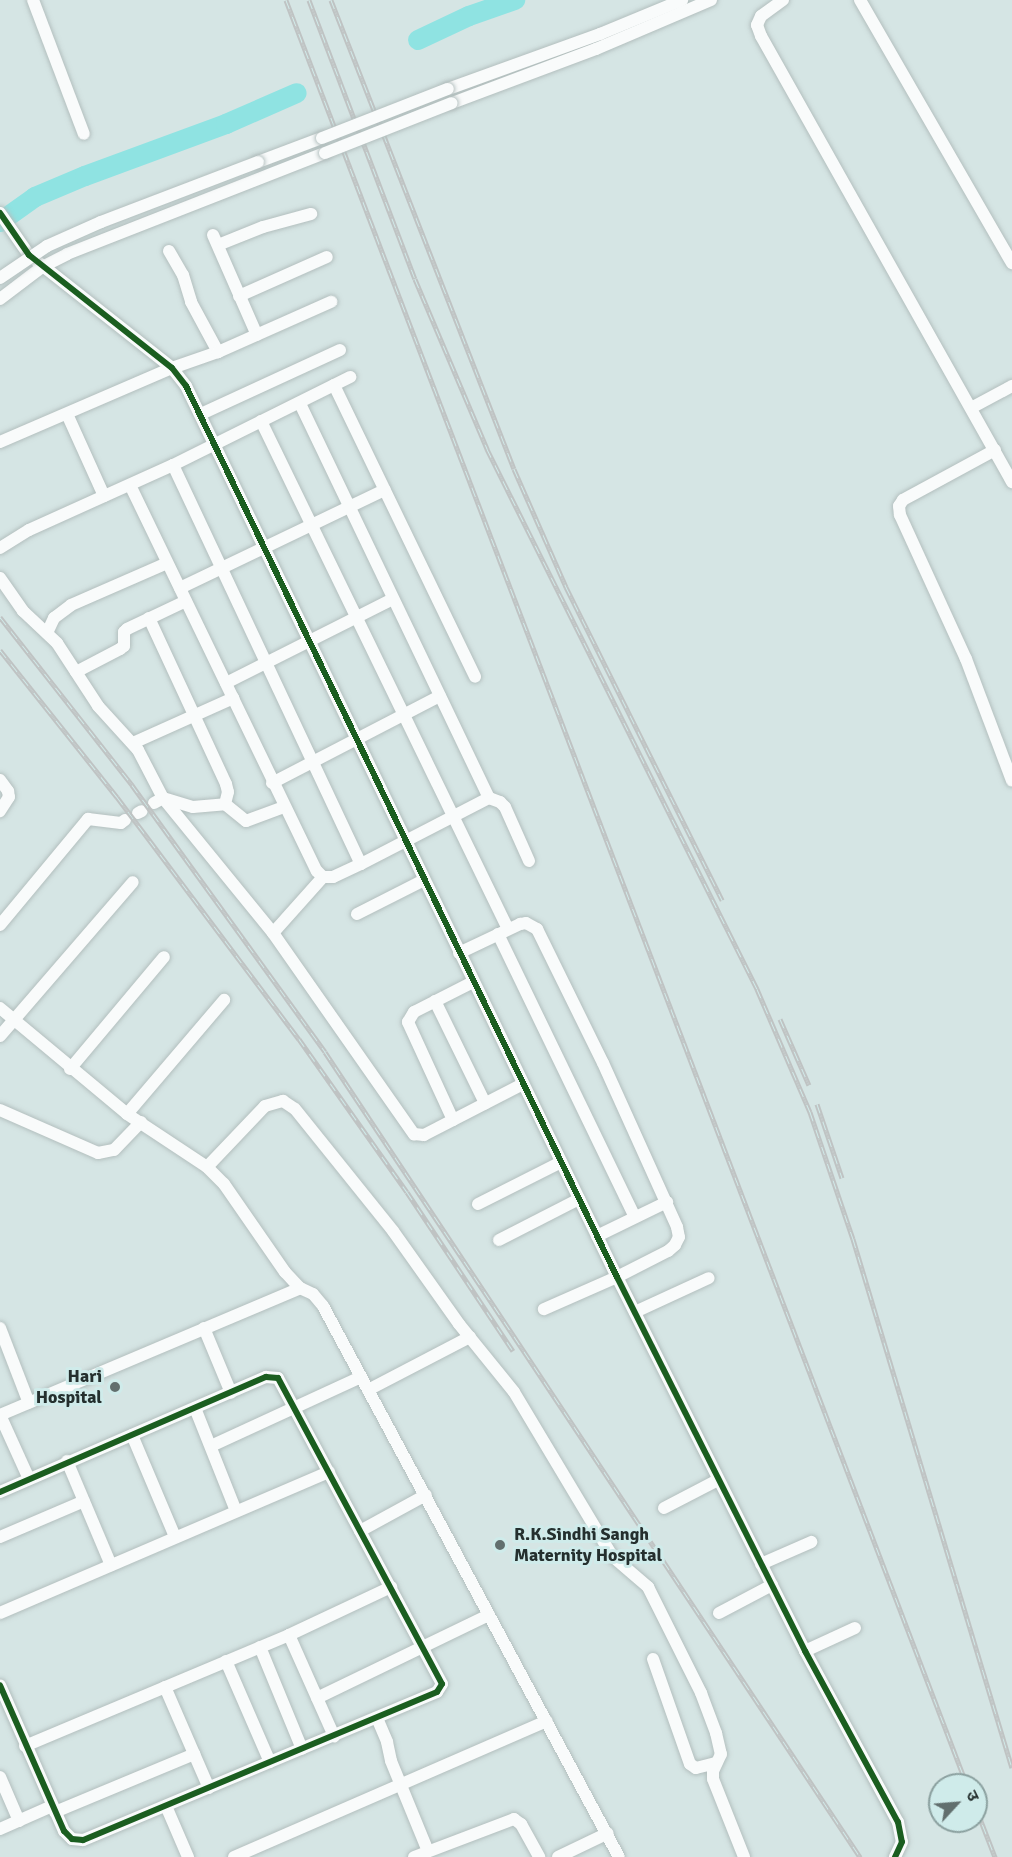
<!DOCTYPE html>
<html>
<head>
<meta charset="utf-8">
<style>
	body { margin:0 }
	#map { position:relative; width:1012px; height:1857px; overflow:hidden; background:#d5e5e4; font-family:Signika,"Noto Sans Devanagari",sans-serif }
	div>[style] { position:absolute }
	.river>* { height:20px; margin:-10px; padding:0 10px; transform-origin:10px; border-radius:10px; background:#8fe3e2 }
	.roads { filter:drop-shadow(0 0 2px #b3bfbe) drop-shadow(0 0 2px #b3bfbe) }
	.minor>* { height:12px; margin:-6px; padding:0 6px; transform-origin:6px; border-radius:6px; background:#f9fbfb }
	.rail>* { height:5px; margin-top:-2.5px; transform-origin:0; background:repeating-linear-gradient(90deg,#cfebea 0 9px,#bfc3c3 0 18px); box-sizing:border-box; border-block:2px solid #bfc3c3 }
	.bridges { filter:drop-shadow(0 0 2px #b3bfbe) drop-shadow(0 0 2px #b3bfbe) }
	.minor-bridge>* { height:12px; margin:-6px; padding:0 6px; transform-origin:6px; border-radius:6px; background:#f9fbfb }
	.cycleway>* { height:6px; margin:-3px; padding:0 3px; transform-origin:3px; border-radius:3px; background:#1b5e20 }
	.dots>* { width:16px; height:16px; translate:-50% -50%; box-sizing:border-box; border:3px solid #cfebea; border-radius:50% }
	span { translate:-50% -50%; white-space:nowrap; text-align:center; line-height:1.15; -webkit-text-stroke:6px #cfebea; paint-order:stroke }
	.poi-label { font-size:18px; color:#242f2e; font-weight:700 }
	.right { translate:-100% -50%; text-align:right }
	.left { translate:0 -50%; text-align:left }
	.north { position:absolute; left:928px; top:1773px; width:60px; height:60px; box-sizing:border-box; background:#cfebea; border:2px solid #8ba09f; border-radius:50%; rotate:64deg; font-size:16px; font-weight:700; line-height:24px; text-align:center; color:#242f2e }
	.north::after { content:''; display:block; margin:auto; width:21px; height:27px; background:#626f6e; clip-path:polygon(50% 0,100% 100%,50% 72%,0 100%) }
</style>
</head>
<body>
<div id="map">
	<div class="river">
		<div style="left:418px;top:40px;width:56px;rotate:-25.2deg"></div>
		<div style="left:469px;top:16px;width:49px;rotate:-19.2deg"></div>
		<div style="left:0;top:222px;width:43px;rotate:-35.5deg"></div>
		<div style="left:35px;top:197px;width:54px;rotate:-22.8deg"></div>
		<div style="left:85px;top:176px;width:150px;rotate:-20.2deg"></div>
		<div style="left:226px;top:124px;width:77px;rotate:-23.6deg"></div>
	</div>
	<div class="roads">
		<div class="minor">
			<div style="left:33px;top:0;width:143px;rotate:69.2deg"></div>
			<div style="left:783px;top:0;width:27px;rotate:144deg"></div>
			<div style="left:761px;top:16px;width:10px;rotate:114deg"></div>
			<div style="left:757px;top:25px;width:12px;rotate:70deg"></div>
			<div style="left:761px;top:36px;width:512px;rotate:60.63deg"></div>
			<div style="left:860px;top:0;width:304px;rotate:60deg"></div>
			<div style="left:448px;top:89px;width:162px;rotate:-19.9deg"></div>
			<div style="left:600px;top:34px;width:89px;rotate:-22.5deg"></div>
			<div style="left:452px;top:103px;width:154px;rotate:-20.6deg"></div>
			<div style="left:596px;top:49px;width:125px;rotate:-23.1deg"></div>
			<div style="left:258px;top:162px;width:68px;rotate:-20.6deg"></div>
			<div style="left:0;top:213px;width:51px;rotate:55.4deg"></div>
			<div style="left:29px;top:255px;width:182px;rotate:38.3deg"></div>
			<div style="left:172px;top:368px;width:23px;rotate:52deg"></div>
			<div style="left:186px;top:386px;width:990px;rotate:64.19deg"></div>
			<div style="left:617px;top:1277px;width:419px;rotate:63.3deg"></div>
			<div style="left:805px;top:1651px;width:195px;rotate:61.5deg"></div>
			<div style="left:898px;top:1822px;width:20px;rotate:79deg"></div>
			<div style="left:902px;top:1842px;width:17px;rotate:115deg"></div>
			<div style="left:213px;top:235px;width:109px;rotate:66.3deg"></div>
			<div style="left:218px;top:245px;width:48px;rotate:-21.8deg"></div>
			<div style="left:263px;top:227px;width:50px;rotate:-15.2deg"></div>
			<div style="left:169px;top:251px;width:28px;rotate:60deg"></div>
			<div style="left:183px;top:275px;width:28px;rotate:73deg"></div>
			<div style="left:191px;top:302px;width:57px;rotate:61.6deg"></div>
			<div style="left:239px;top:296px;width:96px;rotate:-23.9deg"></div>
			<div style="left:0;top:299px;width:53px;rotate:-37.3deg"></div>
			<div style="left:42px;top:267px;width:28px;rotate:-27deg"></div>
			<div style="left:67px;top:254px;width:277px;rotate:-21.4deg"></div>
			<div style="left:334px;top:385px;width:324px;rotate:64.2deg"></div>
			<div style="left:971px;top:408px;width:47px;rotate:-28.2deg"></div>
			<div style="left:67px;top:414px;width:90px;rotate:65.7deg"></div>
			<div style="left:201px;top:414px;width:153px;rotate:-24.7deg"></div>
			<div style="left:261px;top:421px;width:565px;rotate:64.07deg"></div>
			<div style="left:0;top:442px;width:187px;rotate:-23.3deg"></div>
			<div style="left:172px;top:368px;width:49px;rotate:-19.2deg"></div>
			<div style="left:218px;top:352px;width:124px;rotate:-23.9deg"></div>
			<div style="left:995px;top:450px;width:105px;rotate:151.5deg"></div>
			<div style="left:903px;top:500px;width:7px;rotate:124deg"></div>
			<div style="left:899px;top:506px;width:9px;rotate:84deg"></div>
			<div style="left:900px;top:515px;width:158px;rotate:65.4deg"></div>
			<div style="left:966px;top:659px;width:130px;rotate:69.3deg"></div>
			<div style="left:173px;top:465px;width:441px;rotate:64.8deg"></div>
			<div style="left:130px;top:485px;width:429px;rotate:64.2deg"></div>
			<div style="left:317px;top:871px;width:8px;rotate:45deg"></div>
			<div style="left:323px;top:877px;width:10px"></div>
			<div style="left:333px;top:877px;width:31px;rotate:-25deg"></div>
			<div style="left:361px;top:864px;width:144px;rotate:-27.3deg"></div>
			<div style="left:489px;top:798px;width:438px;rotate:-115.6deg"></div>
			<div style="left:0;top:548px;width:34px;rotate:-32deg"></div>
			<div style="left:29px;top:530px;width:158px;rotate:-24.3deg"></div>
			<div style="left:173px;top:465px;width:198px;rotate:-26.4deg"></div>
			<div style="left:0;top:578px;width:40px;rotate:55.1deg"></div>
			<div style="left:23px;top:611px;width:47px;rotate:43.3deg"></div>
			<div style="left:57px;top:643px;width:75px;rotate:56.9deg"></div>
			<div style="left:98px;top:706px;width:59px;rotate:47.7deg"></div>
			<div style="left:138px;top:750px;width:54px;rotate:62.5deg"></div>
			<div style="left:163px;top:798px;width:31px;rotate:17deg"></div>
			<div style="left:193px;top:807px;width:32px;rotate:-5deg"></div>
			<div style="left:225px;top:804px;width:27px;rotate:39deg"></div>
			<div style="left:246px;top:821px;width:40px;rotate:-20.2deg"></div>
			<div style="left:180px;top:588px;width:227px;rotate:-25.6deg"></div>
			<div style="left:149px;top:618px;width:183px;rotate:65.1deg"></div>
			<div style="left:226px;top:784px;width:8px;rotate:76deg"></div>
			<div style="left:228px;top:792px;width:12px;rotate:104deg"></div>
			<div style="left:47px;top:633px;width:17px;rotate:-65deg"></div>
			<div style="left:54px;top:618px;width:21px;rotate:-37deg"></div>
			<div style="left:71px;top:605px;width:105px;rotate:-23.6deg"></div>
			<div style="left:76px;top:672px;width:50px;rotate:-27.6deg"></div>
			<div style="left:120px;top:649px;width:5px;rotate:-37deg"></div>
			<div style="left:124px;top:646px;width:14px;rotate:-90deg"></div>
			<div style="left:124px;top:632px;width:4px;rotate:-45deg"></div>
			<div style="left:127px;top:629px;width:65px;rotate:-25.4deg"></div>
			<div style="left:226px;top:683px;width:187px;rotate:-26.7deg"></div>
			<div style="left:133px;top:743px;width:110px;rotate:-24.2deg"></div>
			<div style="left:0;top:780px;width:14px;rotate:54deg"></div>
			<div style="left:8px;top:791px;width:6px;rotate:81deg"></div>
			<div style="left:9px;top:797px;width:17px;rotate:123deg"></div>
			<div style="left:272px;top:783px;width:189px;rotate:-27.4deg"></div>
			<div style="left:489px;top:798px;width:12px;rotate:20deg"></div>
			<div style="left:500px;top:802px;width:7px;rotate:45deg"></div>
			<div style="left:505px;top:807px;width:59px;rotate:66deg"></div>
			<div style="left:154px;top:803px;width:10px;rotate:-29deg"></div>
			<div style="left:163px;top:798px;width:174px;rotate:50.8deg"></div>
			<div style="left:273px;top:933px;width:246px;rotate:55deg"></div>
			<div style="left:414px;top:1134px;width:10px;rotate:6deg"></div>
			<div style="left:424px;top:1135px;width:111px;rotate:-27.3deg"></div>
			<div style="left:138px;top:813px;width:4px;rotate:-27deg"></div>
			<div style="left:357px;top:914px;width:75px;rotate:-26.9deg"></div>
			<div style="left:0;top:925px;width:138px;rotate:-50.3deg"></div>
			<div style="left:88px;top:819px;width:33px;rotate:7deg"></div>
			<div style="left:121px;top:823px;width:5px;rotate:-37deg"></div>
			<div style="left:273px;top:933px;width:75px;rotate:-48.2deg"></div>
			<div style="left:498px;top:934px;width:314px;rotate:64.2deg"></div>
			<div style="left:459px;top:953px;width:68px;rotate:-25.4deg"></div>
			<div style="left:520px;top:924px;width:6px;rotate:-9deg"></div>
			<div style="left:526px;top:923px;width:13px;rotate:29deg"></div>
			<div style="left:537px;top:929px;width:149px;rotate:63.8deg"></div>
			<div style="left:603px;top:1063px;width:180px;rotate:65.7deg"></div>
			<div style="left:677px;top:1227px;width:10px;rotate:79deg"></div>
			<div style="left:679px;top:1237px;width:9px;rotate:117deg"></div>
			<div style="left:675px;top:1245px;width:9px;rotate:139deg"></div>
			<div style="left:668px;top:1251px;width:57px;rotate:153deg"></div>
			<div style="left:617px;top:1277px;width:80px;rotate:156.3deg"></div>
			<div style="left:435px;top:1001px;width:114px;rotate:63.9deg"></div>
			<div style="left:0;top:1008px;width:165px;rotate:39.8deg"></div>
			<div style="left:127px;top:1114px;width:96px;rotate:33.5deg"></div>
			<div style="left:207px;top:1167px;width:24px;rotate:45deg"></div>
			<div style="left:224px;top:1184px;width:107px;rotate:55.3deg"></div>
			<div style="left:285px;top:1272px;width:22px;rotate:47deg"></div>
			<div style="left:300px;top:1288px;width:14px;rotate:25deg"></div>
			<div style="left:313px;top:1294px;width:16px;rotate:50deg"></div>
			<div style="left:323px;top:1306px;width:625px;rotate:61.76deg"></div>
			<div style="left:0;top:1036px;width:203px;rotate:-49.2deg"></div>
			<div style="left:70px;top:1069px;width:146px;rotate:-50deg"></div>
			<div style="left:0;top:1110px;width:107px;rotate:23.7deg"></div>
			<div style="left:98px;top:1153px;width:16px;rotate:-11deg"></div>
			<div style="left:114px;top:1150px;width:39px;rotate:-46deg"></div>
			<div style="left:127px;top:1114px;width:150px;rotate:-49.6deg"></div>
			<div style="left:453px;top:1120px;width:108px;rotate:-114.7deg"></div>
			<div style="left:408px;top:1022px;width:12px;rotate:-59deg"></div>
			<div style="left:414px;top:1012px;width:66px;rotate:-27deg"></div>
			<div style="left:207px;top:1167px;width:84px;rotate:-46.4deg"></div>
			<div style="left:265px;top:1106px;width:19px;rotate:-16deg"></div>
			<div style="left:283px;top:1101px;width:14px;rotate:34deg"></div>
			<div style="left:295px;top:1109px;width:156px;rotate:51.2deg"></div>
			<div style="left:393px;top:1231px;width:114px;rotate:54.6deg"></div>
			<div style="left:459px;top:1324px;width:87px;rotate:51deg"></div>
			<div style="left:514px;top:1392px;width:191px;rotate:59.1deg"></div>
			<div style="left:612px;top:1556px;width:48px;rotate:40.7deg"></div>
			<div style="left:648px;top:1587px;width:119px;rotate:63.4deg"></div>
			<div style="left:701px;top:1693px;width:43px;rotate:69.4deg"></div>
			<div style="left:716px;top:1733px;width:22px;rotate:77deg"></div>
			<div style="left:721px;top:1754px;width:19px;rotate:115deg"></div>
			<div style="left:713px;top:1771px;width:8px;rotate:90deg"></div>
			<div style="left:713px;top:1779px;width:84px;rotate:68.3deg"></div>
			<div style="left:478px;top:1204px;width:93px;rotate:-26.8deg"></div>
			<div style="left:597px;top:1236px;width:78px;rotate:-25.9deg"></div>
			<div style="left:499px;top:1240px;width:90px;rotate:-27.1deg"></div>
			<div style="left:635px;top:1312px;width:81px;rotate:-24.7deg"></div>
			<div style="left:0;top:1328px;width:80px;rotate:68.9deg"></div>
			<div style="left:204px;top:1328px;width:70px;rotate:67.4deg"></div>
			<div style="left:368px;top:1390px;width:115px;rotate:-27.5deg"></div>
			<div style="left:195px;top:1408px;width:111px;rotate:68.3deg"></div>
			<div style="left:0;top:1415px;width:326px;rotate:-22.9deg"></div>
			<div style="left:0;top:1415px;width:70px;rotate:65.6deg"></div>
			<div style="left:132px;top:1435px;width:111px;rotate:67.1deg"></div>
			<div style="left:211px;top:1446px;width:165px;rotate:-24.7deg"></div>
			<div style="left:67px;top:1461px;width:113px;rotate:67.1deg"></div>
			<div style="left:0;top:1492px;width:290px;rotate:-23.4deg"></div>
			<div style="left:266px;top:1377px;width:12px;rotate:5deg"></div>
			<div style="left:278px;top:1378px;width:347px;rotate:61.8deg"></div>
			<div style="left:442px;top:1684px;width:9px;rotate:122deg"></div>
			<div style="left:437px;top:1692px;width:384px;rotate:157.3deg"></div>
			<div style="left:83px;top:1840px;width:11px;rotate:-175deg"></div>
			<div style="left:72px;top:1839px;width:11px;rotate:-135deg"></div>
			<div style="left:64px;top:1831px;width:159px;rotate:-113.7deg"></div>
			<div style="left:664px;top:1508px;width:61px;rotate:-27.4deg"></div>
			<div style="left:360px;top:1531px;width:75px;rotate:-28.6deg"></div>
			<div style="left:0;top:1537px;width:91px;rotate:-23.2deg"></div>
			<div style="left:761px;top:1564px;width:55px;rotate:-23.7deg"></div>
			<div style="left:0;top:1613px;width:358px;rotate:-23.2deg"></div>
			<div style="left:719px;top:1613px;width:60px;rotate:-27.8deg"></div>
			<div style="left:289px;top:1635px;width:111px;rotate:66deg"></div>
			<div style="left:260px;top:1647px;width:110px;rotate:67.6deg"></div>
			<div style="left:805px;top:1651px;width:55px;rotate:-24.7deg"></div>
			<div style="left:653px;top:1659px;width:111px;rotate:70.6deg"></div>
			<div style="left:690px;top:1764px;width:7px;rotate:34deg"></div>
			<div style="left:696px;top:1768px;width:21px;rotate:-14deg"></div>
			<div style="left:226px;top:1661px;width:110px;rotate:66.5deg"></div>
			<div style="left:165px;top:1687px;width:110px;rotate:66.5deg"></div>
			<div style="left:317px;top:1698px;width:191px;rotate:-25.8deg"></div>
			<div style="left:377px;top:1718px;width:26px;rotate:67deg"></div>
			<div style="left:387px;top:1742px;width:19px;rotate:78deg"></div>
			<div style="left:391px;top:1761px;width:97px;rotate:67.7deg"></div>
			<div style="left:25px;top:1746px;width:286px;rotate:-22.8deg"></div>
			<div style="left:289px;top:1635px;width:113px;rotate:-25.2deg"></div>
			<div style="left:0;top:1777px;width:48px;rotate:66.6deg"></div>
			<div style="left:166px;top:1806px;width:56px;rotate:66.7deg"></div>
			<div style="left:55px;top:1812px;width:151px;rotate:-22.6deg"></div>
			<div style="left:0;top:1829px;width:57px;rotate:-23.9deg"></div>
			<div style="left:234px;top:1857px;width:341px;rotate:-23.5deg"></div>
			<div style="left:414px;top:1857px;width:107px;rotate:-20.8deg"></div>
			<div style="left:514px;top:1819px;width:9px;rotate:36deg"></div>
			<div style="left:521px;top:1824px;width:38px;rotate:61deg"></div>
			<div style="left:558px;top:1857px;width:55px;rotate:-25.6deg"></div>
		</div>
	</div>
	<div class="rail">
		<div style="left:286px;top:0;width:1910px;rotate:69.12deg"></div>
		<div style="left:309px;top:0;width:298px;rotate:69.2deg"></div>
		<div style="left:415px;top:279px;width:185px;rotate:67deg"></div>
		<div style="left:487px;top:449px;width:604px;rotate:63.43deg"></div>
		<div style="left:757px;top:989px;width:134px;rotate:66.7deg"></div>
		<div style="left:810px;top:1112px;width:134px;rotate:71.3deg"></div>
		<div style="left:853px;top:1239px;width:552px;rotate:73.27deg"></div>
		<div style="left:331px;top:0;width:503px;rotate:68.68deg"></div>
		<div style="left:514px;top:469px;width:129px;rotate:66.2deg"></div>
		<div style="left:566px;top:587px;width:350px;rotate:63.5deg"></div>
		<div style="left:0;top:617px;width:214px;rotate:51.8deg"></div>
		<div style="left:132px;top:785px;width:329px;rotate:54.1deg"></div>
		<div style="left:325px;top:1052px;width:967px;rotate:56.39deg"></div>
		<div style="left:0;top:650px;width:188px;rotate:51.5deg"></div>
		<div style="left:117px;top:797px;width:303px;rotate:53.1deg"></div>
		<div style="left:299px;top:1039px;width:187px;rotate:54.8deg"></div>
		<div style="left:407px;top:1192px;width:191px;rotate:56.3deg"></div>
		<div style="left:780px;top:1019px;width:72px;rotate:66.3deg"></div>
		<div style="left:817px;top:1104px;width:78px;rotate:71.3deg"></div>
		<div style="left:976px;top:1808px;width:53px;rotate:68.8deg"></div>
	</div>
	<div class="bridges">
		<div class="minor-bridge">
			<div style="left:322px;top:138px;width:135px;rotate:-21.3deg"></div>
			<div style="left:325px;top:153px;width:136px;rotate:-21.5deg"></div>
			<div style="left:0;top:278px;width:57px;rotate:-34.2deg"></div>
			<div style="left:47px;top:246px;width:59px;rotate:-24deg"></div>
			<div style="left:101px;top:222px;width:168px;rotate:-20.9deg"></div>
		</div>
	</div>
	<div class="cycleway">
		<div style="left:0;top:213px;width:51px;rotate:55.4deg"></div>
		<div style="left:29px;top:255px;width:182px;rotate:38.3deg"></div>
		<div style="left:172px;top:368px;width:23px;rotate:52deg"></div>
		<div style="left:186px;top:386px;width:990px;rotate:64.19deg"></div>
		<div style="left:617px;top:1277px;width:419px;rotate:63.3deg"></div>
		<div style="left:805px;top:1651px;width:195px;rotate:61.5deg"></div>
		<div style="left:898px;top:1822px;width:20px;rotate:79deg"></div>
		<div style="left:902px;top:1842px;width:17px;rotate:115deg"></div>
		<div style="left:0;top:1492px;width:290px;rotate:-23.4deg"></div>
		<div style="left:266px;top:1377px;width:12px;rotate:5deg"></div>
		<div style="left:278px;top:1378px;width:347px;rotate:61.8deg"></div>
		<div style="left:442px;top:1684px;width:9px;rotate:122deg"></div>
		<div style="left:437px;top:1692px;width:384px;rotate:157.3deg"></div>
		<div style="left:83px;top:1840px;width:11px;rotate:-175deg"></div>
		<div style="left:72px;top:1839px;width:11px;rotate:-135deg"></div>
		<div style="left:64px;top:1831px;width:159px;rotate:-113.7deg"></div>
	</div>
	<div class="dots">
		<div style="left:115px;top:1387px;background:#626f6e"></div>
		<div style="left:500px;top:1545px;background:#626f6e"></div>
	</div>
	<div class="poi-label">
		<span class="right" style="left:102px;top:1387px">Hari<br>Hospital</span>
		<span class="left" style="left:514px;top:1545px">R.K.Sindhi Sangh<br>Maternity Hospital</span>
	</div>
	<div class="north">उ</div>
</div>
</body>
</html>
